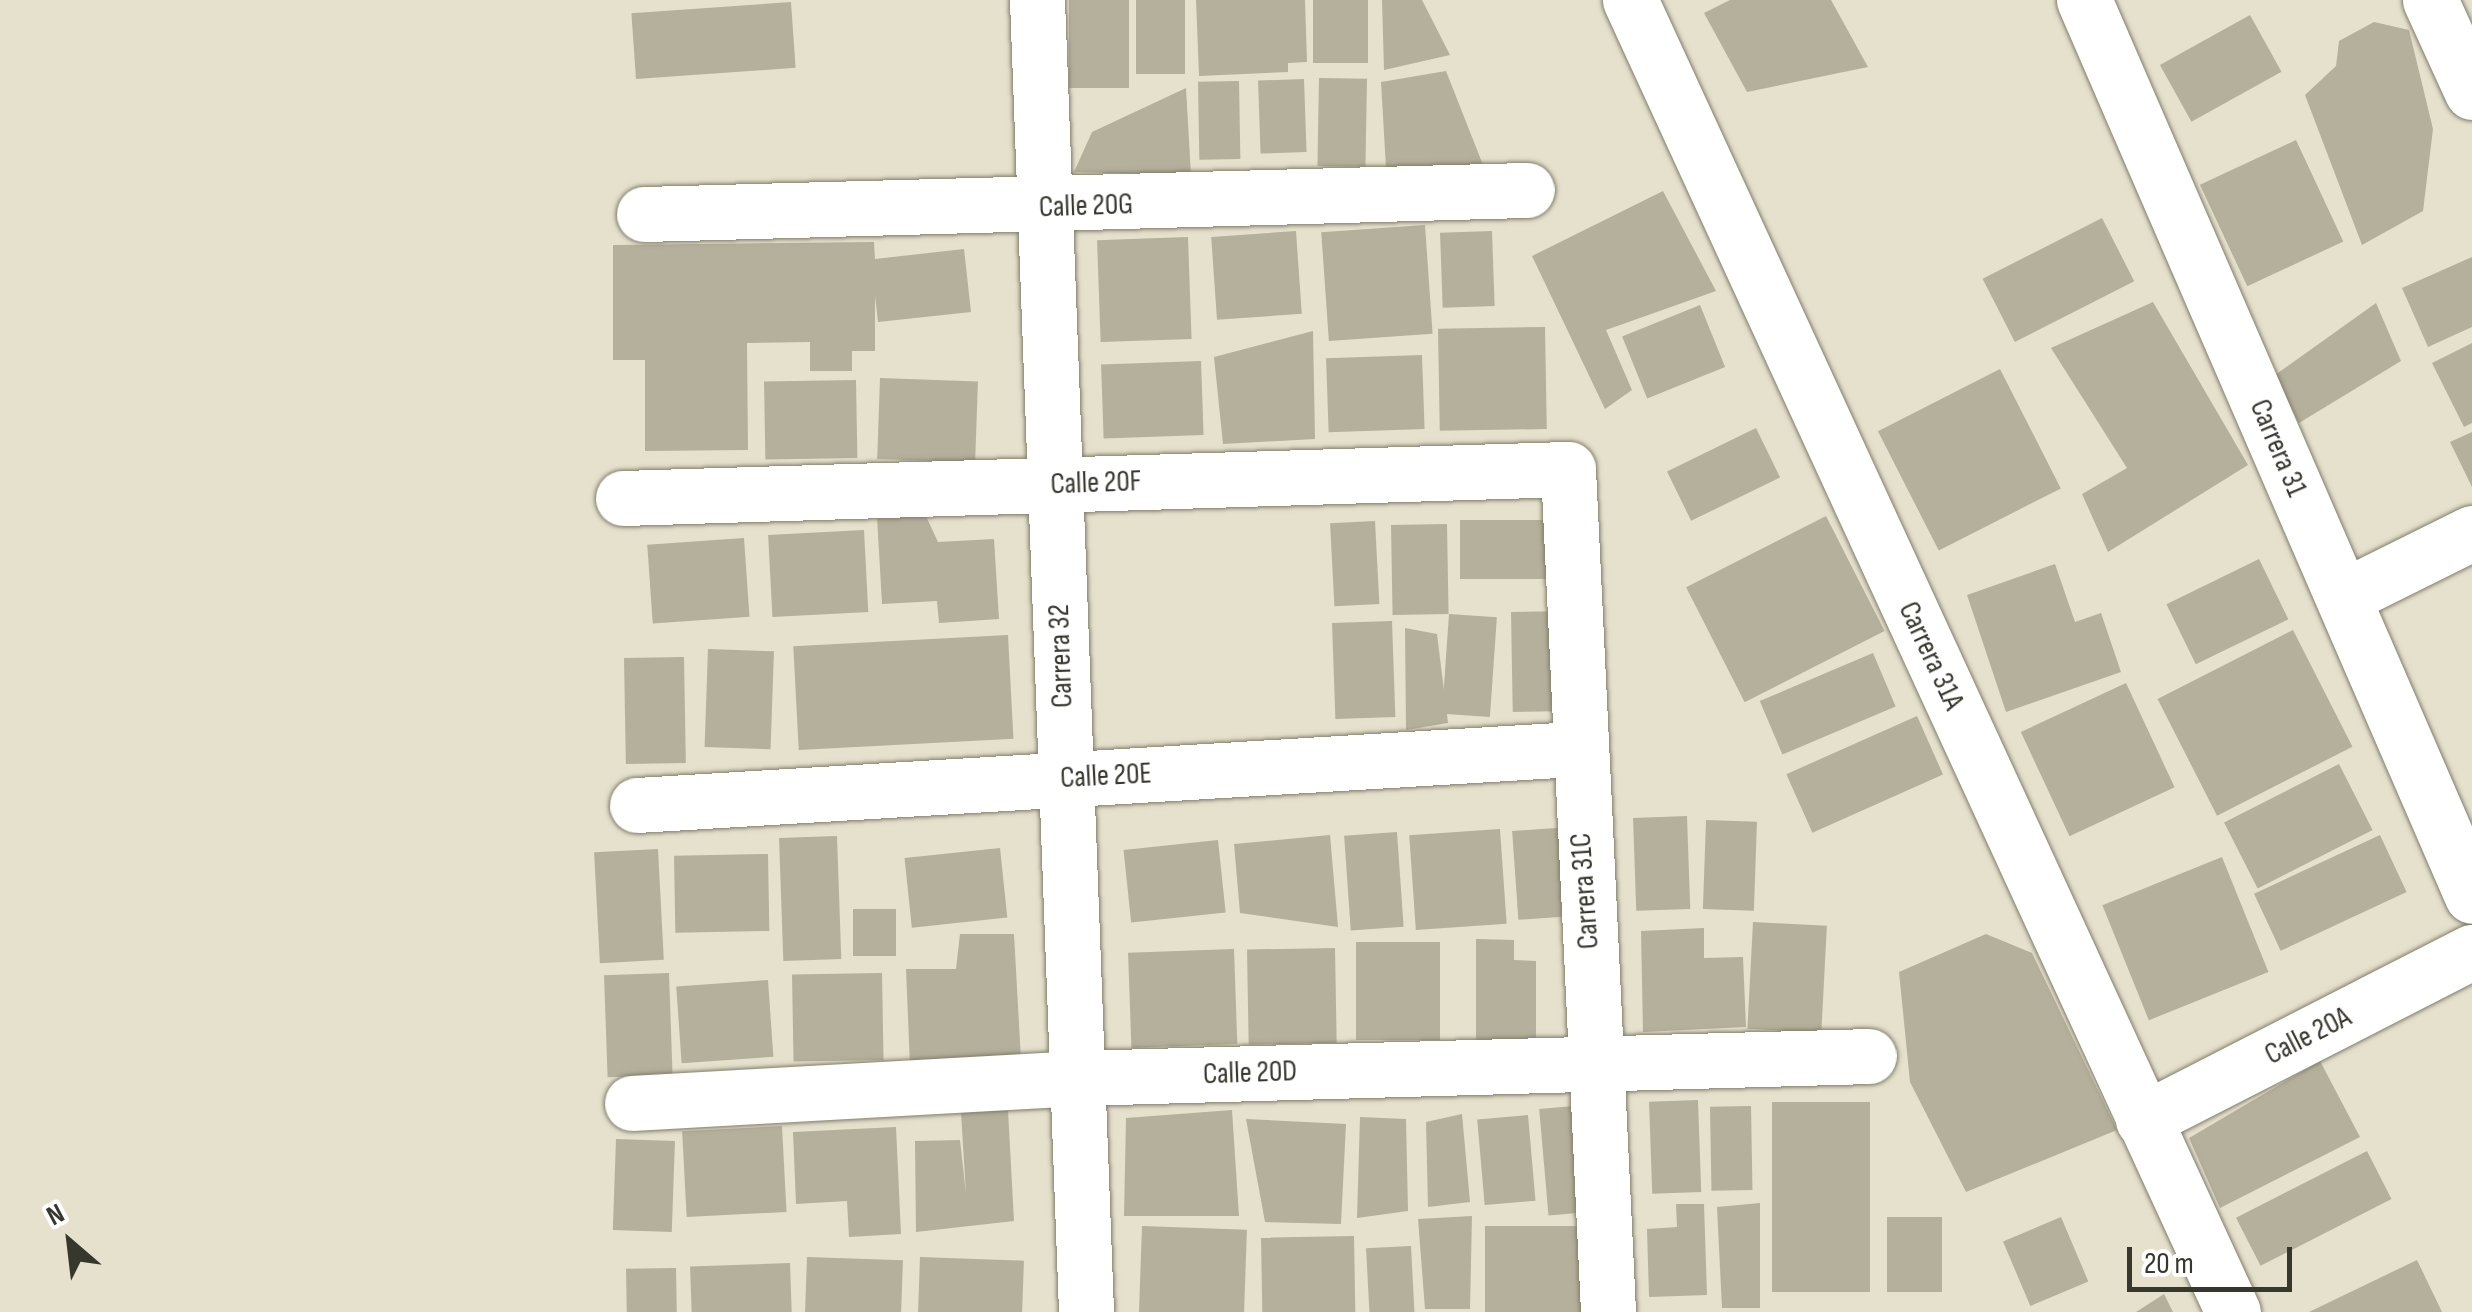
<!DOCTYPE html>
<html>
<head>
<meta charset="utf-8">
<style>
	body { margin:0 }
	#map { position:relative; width:2472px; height:1312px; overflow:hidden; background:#e5e1cc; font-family:"Sofia Sans Condensed",sans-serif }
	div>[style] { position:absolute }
	.building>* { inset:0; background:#b4b09b; transform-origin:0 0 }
	.roads { filter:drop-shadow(0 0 2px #817d6a) drop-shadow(0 0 2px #817d6a) }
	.minor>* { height:55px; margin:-27.5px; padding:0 27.5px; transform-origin:27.5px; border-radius:27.5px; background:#fff }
	.tertiary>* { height:55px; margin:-27.5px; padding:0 27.5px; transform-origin:27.5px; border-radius:27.5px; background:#fff }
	span { translate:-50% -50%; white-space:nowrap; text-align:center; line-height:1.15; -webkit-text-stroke:9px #fff; paint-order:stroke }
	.street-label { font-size:30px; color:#38372e }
	.north { position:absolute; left:20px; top:1192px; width:100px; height:100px; -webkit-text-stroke:8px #fff; paint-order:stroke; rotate:332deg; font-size:28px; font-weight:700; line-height:40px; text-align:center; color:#38372e }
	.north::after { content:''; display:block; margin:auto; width:35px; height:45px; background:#38372e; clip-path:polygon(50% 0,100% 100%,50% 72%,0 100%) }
	.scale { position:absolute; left:2127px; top:1247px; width:165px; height:45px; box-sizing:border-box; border:5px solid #38372e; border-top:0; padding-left:12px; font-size:30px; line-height:35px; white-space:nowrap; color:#38372e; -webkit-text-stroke:8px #fff; paint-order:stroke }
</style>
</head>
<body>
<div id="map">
	<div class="building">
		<div style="left:1069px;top:0;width:60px;height:88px"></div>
		<div style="left:1136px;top:0;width:49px;height:74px"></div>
		<div style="clip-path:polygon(1196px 0,1305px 0,1307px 62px,1288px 63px,1288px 72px,1199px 76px)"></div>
		<div style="left:1313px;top:0;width:55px;height:63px"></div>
		<div style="clip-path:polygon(1382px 0,1422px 0,1450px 55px,1384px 70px)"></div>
		<div style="clip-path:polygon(1730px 0,1831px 0,1868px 67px,1747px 92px,1704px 13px)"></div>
		<div style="left:791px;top:2px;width:66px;height:160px;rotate:86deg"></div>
		<div style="left:2250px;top:15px;width:65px;height:103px;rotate:61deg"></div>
		<div style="clip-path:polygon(2374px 22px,2409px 30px,2433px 129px,2423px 211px,2362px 245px,2305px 95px,2336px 66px,2339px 41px)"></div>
		<div style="clip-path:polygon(1446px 71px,1485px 170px,1386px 168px,1381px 82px)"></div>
		<div style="left:1319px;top:78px;width:48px;height:88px;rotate:1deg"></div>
		<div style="left:1304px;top:79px;width:73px;height:46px;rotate:88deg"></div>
		<div style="left:1239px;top:81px;width:78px;height:41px;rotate:89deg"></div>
		<div style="clip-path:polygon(1186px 88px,1191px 175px,1074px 172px,1092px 132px)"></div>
		<div style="left:2296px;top:140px;width:112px;height:106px;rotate:65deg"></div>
		<div style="clip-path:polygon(1663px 191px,1716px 291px,1606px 330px,1632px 390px,1605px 409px,1532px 256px)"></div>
		<div style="left:2102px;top:218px;width:71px;height:134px;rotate:63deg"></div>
		<div style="left:1425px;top:225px;width:109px;height:104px;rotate:86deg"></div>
		<div style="left:1296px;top:231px;width:83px;height:85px;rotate:86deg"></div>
		<div style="left:1492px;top:231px;width:75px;height:52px;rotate:88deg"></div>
		<div style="left:1188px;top:237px;width:102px;height:91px;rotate:88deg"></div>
		<div style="clip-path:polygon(874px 242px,875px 259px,964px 249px,971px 312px,878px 322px,875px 296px,875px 351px,852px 351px,852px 371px,810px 371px,810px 342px,747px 343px,748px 450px,645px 451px,645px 360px,613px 360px,613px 245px)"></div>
		<div style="clip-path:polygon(2472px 257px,2472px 327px,2428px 347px,2402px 288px)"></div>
		<div style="clip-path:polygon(2153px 302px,2248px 465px,2108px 552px,2082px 494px,2127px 468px,2051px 348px)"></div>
		<div style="clip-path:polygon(2376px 303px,2401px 361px,2299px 423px,2275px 375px)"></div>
		<div style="left:1700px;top:305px;width:67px;height:84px;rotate:68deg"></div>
		<div style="left:1545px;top:327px;width:102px;height:107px;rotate:89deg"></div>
		<div style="clip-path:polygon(1313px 331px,1315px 439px,1223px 444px,1214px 357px)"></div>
		<div style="clip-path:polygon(2472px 343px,2472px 423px,2464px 427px,2432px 363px)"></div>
		<div style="left:1422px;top:355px;width:74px;height:96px;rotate:88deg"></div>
		<div style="left:1201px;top:361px;width:74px;height:100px;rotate:88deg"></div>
		<div style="left:2000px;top:369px;width:134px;height:137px;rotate:63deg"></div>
		<div style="left:880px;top:378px;width:98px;height:81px;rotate:2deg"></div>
		<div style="left:856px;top:380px;width:78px;height:92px;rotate:89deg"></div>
		<div style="left:1756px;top:428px;width:55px;height:99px;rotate:64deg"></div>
		<div style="clip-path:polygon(2472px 432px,2472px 487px,2450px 442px)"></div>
		<div style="clip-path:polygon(925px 514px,938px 542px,994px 539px,999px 619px,939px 623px,937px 601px,882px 604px,877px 517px)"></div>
		<div style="left:1826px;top:516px;width:129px;height:157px;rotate:63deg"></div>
		<div style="left:1460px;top:520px;width:97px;height:59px"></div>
		<div style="left:1375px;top:521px;width:83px;height:45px;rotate:87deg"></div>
		<div style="left:1447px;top:524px;width:90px;height:56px;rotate:89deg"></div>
		<div style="left:864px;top:530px;width:82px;height:96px;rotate:87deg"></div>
		<div style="left:744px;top:538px;width:79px;height:97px;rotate:86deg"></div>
		<div style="left:2259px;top:559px;width:67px;height:103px;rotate:64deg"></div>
		<div style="clip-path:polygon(2055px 564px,2075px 622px,2101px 613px,2121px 672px,2006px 712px,1967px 595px)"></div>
		<div style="left:1570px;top:611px;width:100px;height:59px;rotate:89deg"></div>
		<div style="left:1449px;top:614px;width:48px;height:100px;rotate:4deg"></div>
		<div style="left:1392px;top:621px;width:96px;height:60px;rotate:88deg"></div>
		<div style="clip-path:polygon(1405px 628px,1437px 634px,1448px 723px,1406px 730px)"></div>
		<div style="left:2293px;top:630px;width:131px;height:152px;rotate:63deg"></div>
		<div style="left:1008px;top:635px;width:104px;height:215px;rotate:87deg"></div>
		<div style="left:708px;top:649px;width:66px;height:98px;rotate:2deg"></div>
		<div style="left:1873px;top:653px;width:58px;height:123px;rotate:67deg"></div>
		<div style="left:684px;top:657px;width:106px;height:60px;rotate:89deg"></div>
		<div style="left:2126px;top:683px;width:115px;height:116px;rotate:65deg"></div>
		<div style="left:1917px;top:716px;width:64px;height:143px;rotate:66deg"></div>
		<div style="left:2339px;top:764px;width:74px;height:129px;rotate:63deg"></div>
		<div style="left:1687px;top:816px;width:93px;height:54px;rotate:88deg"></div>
		<div style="left:1706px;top:820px;width:51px;height:89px;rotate:2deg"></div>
		<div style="left:1570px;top:827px;width:89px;height:58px;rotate:86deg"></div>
		<div style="left:1500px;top:829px;width:95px;height:91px;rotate:86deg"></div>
		<div style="left:1397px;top:832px;width:95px;height:53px;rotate:86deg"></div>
		<div style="clip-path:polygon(1330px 835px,1338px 927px,1240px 913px,1234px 844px)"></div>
		<div style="left:2380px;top:835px;width:63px;height:139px;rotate:65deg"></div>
		<div style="left:837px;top:836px;width:123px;height:58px;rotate:88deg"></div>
		<div style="left:1218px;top:840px;width:73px;height:95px;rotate:84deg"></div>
		<div style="left:1000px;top:848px;width:70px;height:96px;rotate:84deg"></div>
		<div style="left:658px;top:849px;width:111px;height:64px;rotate:87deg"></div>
		<div style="left:768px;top:854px;width:77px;height:94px;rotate:89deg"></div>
		<div style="left:2222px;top:857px;width:124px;height:129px;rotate:68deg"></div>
		<div style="left:853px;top:909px;width:43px;height:47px"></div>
		<div style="left:1753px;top:922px;width:74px;height:107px;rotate:3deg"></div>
		<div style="clip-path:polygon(1704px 928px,1704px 958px,1743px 957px,1746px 1027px,1643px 1032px,1641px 931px)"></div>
		<div style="clip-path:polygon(960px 934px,1014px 934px,1021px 1060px,910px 1067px,906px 969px,956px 969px)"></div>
		<div style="clip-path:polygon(1986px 934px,2032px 953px,2117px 1130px,1966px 1192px,1910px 1082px,1899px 972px)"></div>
		<div style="clip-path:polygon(1476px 939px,1514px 940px,1514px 960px,1536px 961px,1536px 1043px,1476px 1044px)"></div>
		<div style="left:1356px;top:942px;width:84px;height:98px"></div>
		<div style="left:1335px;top:948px;width:95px;height:88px;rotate:89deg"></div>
		<div style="left:1234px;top:949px;width:95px;height:106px;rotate:88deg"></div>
		<div style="left:669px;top:973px;width:102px;height:65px;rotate:88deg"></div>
		<div style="left:882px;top:973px;width:87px;height:90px;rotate:89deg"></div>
		<div style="left:768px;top:980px;width:77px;height:92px;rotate:86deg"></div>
		<div style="clip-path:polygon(2320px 1061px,2360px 1137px,2220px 1208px,2189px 1138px)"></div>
		<div style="left:1698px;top:1100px;width:92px;height:49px;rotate:88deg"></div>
		<div style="left:1870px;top:1102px;width:190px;height:98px;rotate:90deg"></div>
		<div style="left:1585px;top:1105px;width:107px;height:46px;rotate:85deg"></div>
		<div style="left:1751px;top:1106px;width:84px;height:41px;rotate:89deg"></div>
		<div style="clip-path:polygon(1008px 1110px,1014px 1221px,916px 1232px,915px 1141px,960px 1140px,966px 1194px,961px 1113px)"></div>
		<div style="clip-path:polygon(1232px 1110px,1239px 1216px,1124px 1216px,1126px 1118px)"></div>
		<div style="clip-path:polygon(1462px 1114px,1470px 1202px,1428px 1207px,1426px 1122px)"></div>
		<div style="left:1528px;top:1115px;width:86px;height:51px;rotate:85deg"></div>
		<div style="clip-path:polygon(1360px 1117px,1406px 1119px,1408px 1211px,1357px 1218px)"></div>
		<div style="clip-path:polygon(1246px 1119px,1346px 1124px,1341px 1224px,1265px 1222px)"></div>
		<div style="left:782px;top:1126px;width:86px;height:100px;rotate:87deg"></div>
		<div style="clip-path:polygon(896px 1127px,901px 1234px,849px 1237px,847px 1201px,796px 1204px,793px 1132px)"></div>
		<div style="left:616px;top:1139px;width:59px;height:91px;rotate:2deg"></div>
		<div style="left:2367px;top:1151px;width:54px;height:147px;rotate:63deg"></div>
		<div style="clip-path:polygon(1760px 1203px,1760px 1308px,1722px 1308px,1717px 1207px)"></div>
		<div style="clip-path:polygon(1676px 1204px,1704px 1204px,1707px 1295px,1649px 1297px,1647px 1229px,1677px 1227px)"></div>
		<div style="clip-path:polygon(1472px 1216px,1470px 1309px,1425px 1309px,1418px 1219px)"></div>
		<div style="left:1887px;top:1217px;width:55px;height:75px"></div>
		<div style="left:2061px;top:1217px;width:70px;height:63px;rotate:67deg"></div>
		<div style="left:1142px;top:1226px;width:105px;height:86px;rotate:2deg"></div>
		<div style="left:1485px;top:1226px;width:103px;height:86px"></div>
		<div style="left:1354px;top:1236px;width:76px;height:93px;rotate:89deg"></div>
		<div style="left:1411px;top:1246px;width:66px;height:45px;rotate:87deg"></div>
		<div style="left:807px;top:1257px;width:96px;height:55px;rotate:2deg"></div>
		<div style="left:920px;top:1257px;width:104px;height:55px;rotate:2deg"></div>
		<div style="clip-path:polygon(2417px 1260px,2442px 1312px,2309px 1312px)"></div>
		<div style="left:790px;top:1263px;width:49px;height:100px;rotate:88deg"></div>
		<div style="left:676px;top:1268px;width:44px;height:50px;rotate:89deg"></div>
		<div style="clip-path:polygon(2164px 1294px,2173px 1312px,2136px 1312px)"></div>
	</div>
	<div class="roads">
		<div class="minor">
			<div style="left:1630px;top:0;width:1444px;rotate:65.32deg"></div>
			<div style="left:2084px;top:0;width:976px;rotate:66.59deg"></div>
			<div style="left:2430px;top:0;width:101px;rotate:65.5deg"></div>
			<div style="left:644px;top:214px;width:883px;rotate:-1.56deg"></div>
			<div style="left:623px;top:498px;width:945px;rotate:-1.76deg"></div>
			<div style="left:1568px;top:469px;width:844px;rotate:87.28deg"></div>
			<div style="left:2343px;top:597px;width:144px;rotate:-26.4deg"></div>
			<div style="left:637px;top:805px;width:940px;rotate:-3.42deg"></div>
			<div style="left:632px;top:1103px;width:447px;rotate:-3.2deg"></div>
			<div style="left:1078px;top:1078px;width:791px;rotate:-1.59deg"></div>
			<div style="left:2143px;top:1120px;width:369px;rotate:-27.1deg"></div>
		</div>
		<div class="tertiary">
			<div style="left:1037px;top:0;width:1313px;rotate:87.86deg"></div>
		</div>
	</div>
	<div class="street-label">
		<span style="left:1086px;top:206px;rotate:-2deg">Calle 20G</span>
		<span style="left:2278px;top:448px;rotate:67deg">Carrera 31</span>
		<span style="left:1096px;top:483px;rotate:-2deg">Calle 20F</span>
		<span style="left:1061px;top:656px;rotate:-92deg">Carrera 32</span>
		<span style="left:1931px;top:656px;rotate:65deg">Carrera 31A</span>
		<span style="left:1106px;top:776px;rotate:-3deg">Calle 20E</span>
		<span style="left:1585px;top:891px;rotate:-94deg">Carrera 31C</span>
		<span style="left:2308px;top:1036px;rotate:-27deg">Calle 20A</span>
		<span style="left:1250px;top:1073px;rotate:-2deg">Calle 20D</span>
	</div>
	<div class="north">N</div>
	<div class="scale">20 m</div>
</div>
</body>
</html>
